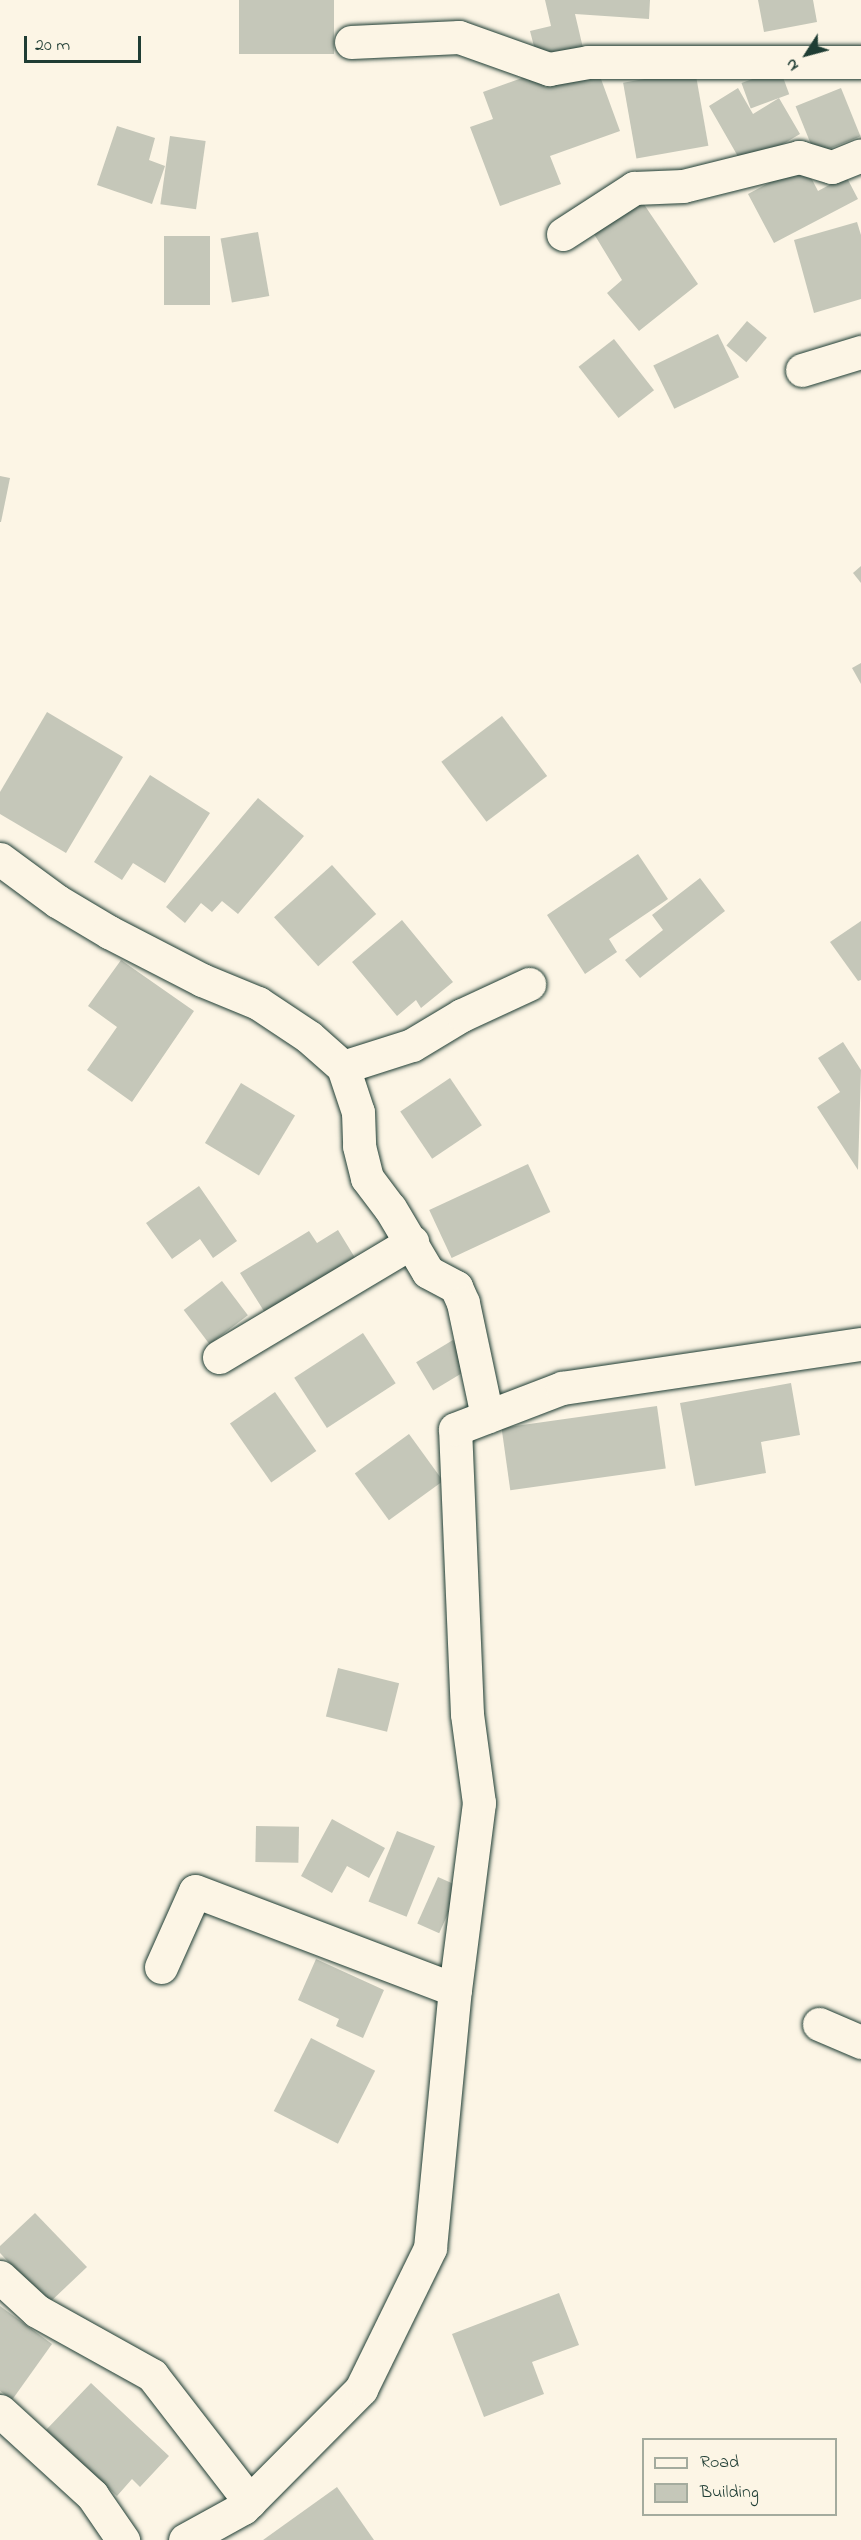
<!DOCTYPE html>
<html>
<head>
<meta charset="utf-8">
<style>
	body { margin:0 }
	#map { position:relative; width:861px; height:2540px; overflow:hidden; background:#fcf5e5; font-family:"Indie Flower",sans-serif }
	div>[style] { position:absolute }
	.building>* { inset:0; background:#c5c7b9; transform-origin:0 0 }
	.roads { filter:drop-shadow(0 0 2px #1f3d34) drop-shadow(0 0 2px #1f3d34) }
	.minor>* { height:33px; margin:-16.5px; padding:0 16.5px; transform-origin:16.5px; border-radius:16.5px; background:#fcf5e5 }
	span { translate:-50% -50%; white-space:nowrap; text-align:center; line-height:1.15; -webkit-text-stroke:5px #fcf5e5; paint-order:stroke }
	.legend { position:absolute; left:642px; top:2438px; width:195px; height:78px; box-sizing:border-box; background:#fcf5e5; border:2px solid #a4ab9e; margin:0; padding:8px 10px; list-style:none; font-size:18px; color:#1f3d34 }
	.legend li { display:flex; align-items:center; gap:12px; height:30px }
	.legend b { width:30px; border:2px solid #a4ab9e }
	.north { position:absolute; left:777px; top:24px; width:60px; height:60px; -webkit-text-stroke:4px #fcf5e5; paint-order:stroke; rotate:234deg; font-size:16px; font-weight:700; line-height:24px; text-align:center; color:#1f3d34 }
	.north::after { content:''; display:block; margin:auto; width:21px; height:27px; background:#1f3d34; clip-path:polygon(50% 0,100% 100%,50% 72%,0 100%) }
	.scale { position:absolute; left:24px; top:36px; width:117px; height:27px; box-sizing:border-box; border:3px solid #1f3d34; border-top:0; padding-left:8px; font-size:18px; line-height:21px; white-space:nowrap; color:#1f3d34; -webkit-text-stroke:4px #fcf5e5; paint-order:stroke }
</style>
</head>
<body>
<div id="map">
	<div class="building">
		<div style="left:239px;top:0;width:95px;height:54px"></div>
		<div style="clip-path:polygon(545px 0,650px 0,649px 19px,575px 14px,583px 48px,537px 58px,530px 31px,551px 26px)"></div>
		<div style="clip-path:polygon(758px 0,813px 0,817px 22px,764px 32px)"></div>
		<div style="clip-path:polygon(597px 68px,620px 131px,550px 156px,561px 184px,500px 206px,470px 127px,493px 119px,483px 92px,539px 72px,545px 87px)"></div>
		<div style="left:780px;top:69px;width:27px;height:41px;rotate:70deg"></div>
		<div style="left:695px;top:70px;width:77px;height:73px;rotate:80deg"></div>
		<div style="clip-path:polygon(738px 88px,753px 114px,779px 98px,800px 134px,744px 167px,709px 106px)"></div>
		<div style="left:841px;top:88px;width:52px;height:49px;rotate:68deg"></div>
		<div style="clip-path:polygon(117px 126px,155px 138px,149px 160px,165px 166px,152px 204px,97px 185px)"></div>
		<div style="left:170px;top:136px;width:36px;height:69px;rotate:8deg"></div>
		<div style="clip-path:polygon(804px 164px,818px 191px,846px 176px,858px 199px,774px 243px,748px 194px)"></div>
		<div style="clip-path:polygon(639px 197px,698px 284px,639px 331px,607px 293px,622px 280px,594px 234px)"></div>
		<div style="clip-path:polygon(857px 222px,861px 235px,861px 299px,814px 313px,794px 240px)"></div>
		<div style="left:258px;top:232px;width:65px;height:38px;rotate:80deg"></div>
		<div style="left:164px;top:236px;width:46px;height:69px"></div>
		<div style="left:747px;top:321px;width:26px;height:32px;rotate:40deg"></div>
		<div style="left:718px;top:334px;width:48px;height:72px;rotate:64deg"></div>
		<div style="left:614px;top:339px;width:65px;height:45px;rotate:52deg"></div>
		<div style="clip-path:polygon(0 476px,10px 478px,1px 522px,0 522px)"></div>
		<div style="clip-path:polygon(861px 566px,861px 583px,853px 573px)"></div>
		<div style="clip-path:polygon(861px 663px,861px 684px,852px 668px)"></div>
		<div style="clip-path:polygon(47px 712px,123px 757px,66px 853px,0 814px,0 792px)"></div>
		<div style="left:502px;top:716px;width:75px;height:76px;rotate:53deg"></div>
		<div style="clip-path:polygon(150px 775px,210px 813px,165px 883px,133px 863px,122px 880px,94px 862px)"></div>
		<div style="clip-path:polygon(258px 798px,304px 836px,238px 914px,222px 901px,212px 912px,201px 903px,185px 923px,166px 907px)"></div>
		<div style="clip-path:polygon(638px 854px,668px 899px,609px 939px,617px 952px,585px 974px,547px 915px)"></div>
		<div style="left:332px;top:865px;width:66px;height:78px;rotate:48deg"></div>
		<div style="clip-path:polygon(700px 878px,725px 911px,640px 978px,625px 960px,663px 930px,652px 915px)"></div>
		<div style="clip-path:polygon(402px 920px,453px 982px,421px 1008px,416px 1000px,397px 1016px,352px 962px)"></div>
		<div style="clip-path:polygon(861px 921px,861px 980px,858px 981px,830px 942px)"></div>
		<div style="clip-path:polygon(121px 960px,194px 1011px,132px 1102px,87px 1070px,117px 1027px,88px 1006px)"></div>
		<div style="clip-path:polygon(843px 1042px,861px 1070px,858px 1170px,817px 1107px,840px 1092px,818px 1058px)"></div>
		<div style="left:450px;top:1078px;width:57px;height:60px;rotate:56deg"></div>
		<div style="left:241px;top:1083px;width:63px;height:70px;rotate:31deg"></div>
		<div style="left:528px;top:1164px;width:53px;height:109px;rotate:65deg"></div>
		<div style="clip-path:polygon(199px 1186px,237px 1241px,213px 1258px,200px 1239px,172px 1259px,146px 1223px)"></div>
		<div style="clip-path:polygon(338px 1230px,357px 1261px,267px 1316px,240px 1273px,309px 1231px,317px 1243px)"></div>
		<div style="left:222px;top:1281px;width:43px;height:48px;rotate:53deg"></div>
		<div style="left:363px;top:1333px;width:60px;height:82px;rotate:57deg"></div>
		<div style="left:453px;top:1340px;width:33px;height:43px;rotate:59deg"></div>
		<div style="clip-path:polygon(791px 1383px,800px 1435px,761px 1442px,766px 1473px,695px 1486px,680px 1403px)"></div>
		<div style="left:275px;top:1392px;width:72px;height:55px;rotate:55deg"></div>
		<div style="left:657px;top:1406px;width:63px;height:157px;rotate:82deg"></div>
		<div style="left:409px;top:1434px;width:58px;height:67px;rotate:54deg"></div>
		<div style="left:338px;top:1668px;width:63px;height:50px;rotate:14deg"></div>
		<div style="clip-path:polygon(332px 1819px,385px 1848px,369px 1878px,347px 1866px,332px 1893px,301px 1876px)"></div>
		<div style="left:256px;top:1826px;width:43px;height:36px;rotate:1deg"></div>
		<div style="left:397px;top:1831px;width:41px;height:76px;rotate:22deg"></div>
		<div style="left:438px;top:1877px;width:24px;height:51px;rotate:24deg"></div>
		<div style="clip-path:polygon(316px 1959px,384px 1990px,363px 2038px,336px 2026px,339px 2019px,298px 2000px)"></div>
		<div style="left:311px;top:2038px;width:72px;height:82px;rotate:27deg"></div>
		<div style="clip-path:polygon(35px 2213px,87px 2267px,48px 2304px,0 2253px,0 2246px)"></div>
		<div style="clip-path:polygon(559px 2293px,579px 2345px,532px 2362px,544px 2394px,484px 2417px,452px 2334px)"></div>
		<div style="clip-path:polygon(0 2306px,52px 2344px,12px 2400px,0 2391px)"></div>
		<div style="clip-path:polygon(91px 2383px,169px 2456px,140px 2487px,132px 2479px,117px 2496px,46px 2430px)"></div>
		<div style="clip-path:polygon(337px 2487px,374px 2540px,263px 2540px)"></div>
	</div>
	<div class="roads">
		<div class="minor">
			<div style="left:351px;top:42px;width:108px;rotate:-2.7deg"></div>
			<div style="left:459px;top:37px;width:96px;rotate:19.6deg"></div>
			<div style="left:549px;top:69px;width:40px;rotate:-10deg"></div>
			<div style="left:588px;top:62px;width:273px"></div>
			<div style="left:563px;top:234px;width:85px;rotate:-32.9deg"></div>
			<div style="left:634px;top:188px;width:49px;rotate:-2.3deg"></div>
			<div style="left:683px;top:186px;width:120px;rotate:-14deg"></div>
			<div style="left:799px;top:157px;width:34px;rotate:17deg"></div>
			<div style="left:832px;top:167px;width:31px;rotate:-22deg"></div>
			<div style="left:802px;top:370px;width:62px;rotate:-17deg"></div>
			<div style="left:0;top:859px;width:71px;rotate:36.4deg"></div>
			<div style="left:57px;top:901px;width:61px;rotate:30.8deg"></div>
			<div style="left:109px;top:932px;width:105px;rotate:27.3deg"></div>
			<div style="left:202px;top:980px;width:61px;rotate:22.3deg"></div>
			<div style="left:258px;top:1003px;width:61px;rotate:33.7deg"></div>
			<div style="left:309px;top:1037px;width:45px;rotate:41.4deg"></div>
			<div style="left:343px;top:1067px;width:47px;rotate:71.6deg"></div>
			<div style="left:358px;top:1112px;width:34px;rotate:88deg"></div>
			<div style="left:359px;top:1146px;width:33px;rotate:76deg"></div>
			<div style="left:367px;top:1178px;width:38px;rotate:53deg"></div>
			<div style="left:390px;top:1208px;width:74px;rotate:59.3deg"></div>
			<div style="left:428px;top:1272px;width:32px;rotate:28deg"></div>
			<div style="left:456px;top:1287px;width:17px;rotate:66deg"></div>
			<div style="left:463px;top:1303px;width:116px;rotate:78deg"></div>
			<div style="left:343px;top:1067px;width:72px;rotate:-17.7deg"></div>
			<div style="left:412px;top:1045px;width:58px;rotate:-31deg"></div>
			<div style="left:462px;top:1015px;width:74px;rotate:-24.8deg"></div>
			<div style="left:219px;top:1357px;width:225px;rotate:-30.8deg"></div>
			<div style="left:161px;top:1967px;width:83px;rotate:-65.9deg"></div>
			<div style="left:195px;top:1891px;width:278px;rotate:20.8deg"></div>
			<div style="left:819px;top:2024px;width:46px;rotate:23.2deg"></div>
			<div style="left:0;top:2277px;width:50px;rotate:42.6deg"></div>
			<div style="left:37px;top:2311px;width:132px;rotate:29.1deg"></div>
			<div style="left:152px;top:2375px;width:160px;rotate:52.3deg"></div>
			<div style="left:0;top:2411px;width:125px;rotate:42.4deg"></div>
			<div style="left:92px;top:2495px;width:55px;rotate:55.4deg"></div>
			<div style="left:185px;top:2540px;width:66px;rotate:-28.9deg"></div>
			<div style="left:243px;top:2508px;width:168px;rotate:-45.2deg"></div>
			<div style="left:361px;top:2389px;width:157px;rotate:-63.9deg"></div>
			<div style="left:430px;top:2248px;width:259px;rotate:-84.5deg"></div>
			<div style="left:455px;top:1990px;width:189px;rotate:-82.7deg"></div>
			<div style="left:479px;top:1803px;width:90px;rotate:-97.7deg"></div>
			<div style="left:467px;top:1714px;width:285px;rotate:-92.4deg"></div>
			<div style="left:455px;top:1429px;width:115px;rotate:-21deg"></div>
			<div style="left:562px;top:1388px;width:302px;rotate:-8.4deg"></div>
		</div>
	</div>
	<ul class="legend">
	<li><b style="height:8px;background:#fcf5e5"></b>Road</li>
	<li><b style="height:16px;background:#c5c7b9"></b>Building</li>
	</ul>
	<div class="north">N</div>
	<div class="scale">20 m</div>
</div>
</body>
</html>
